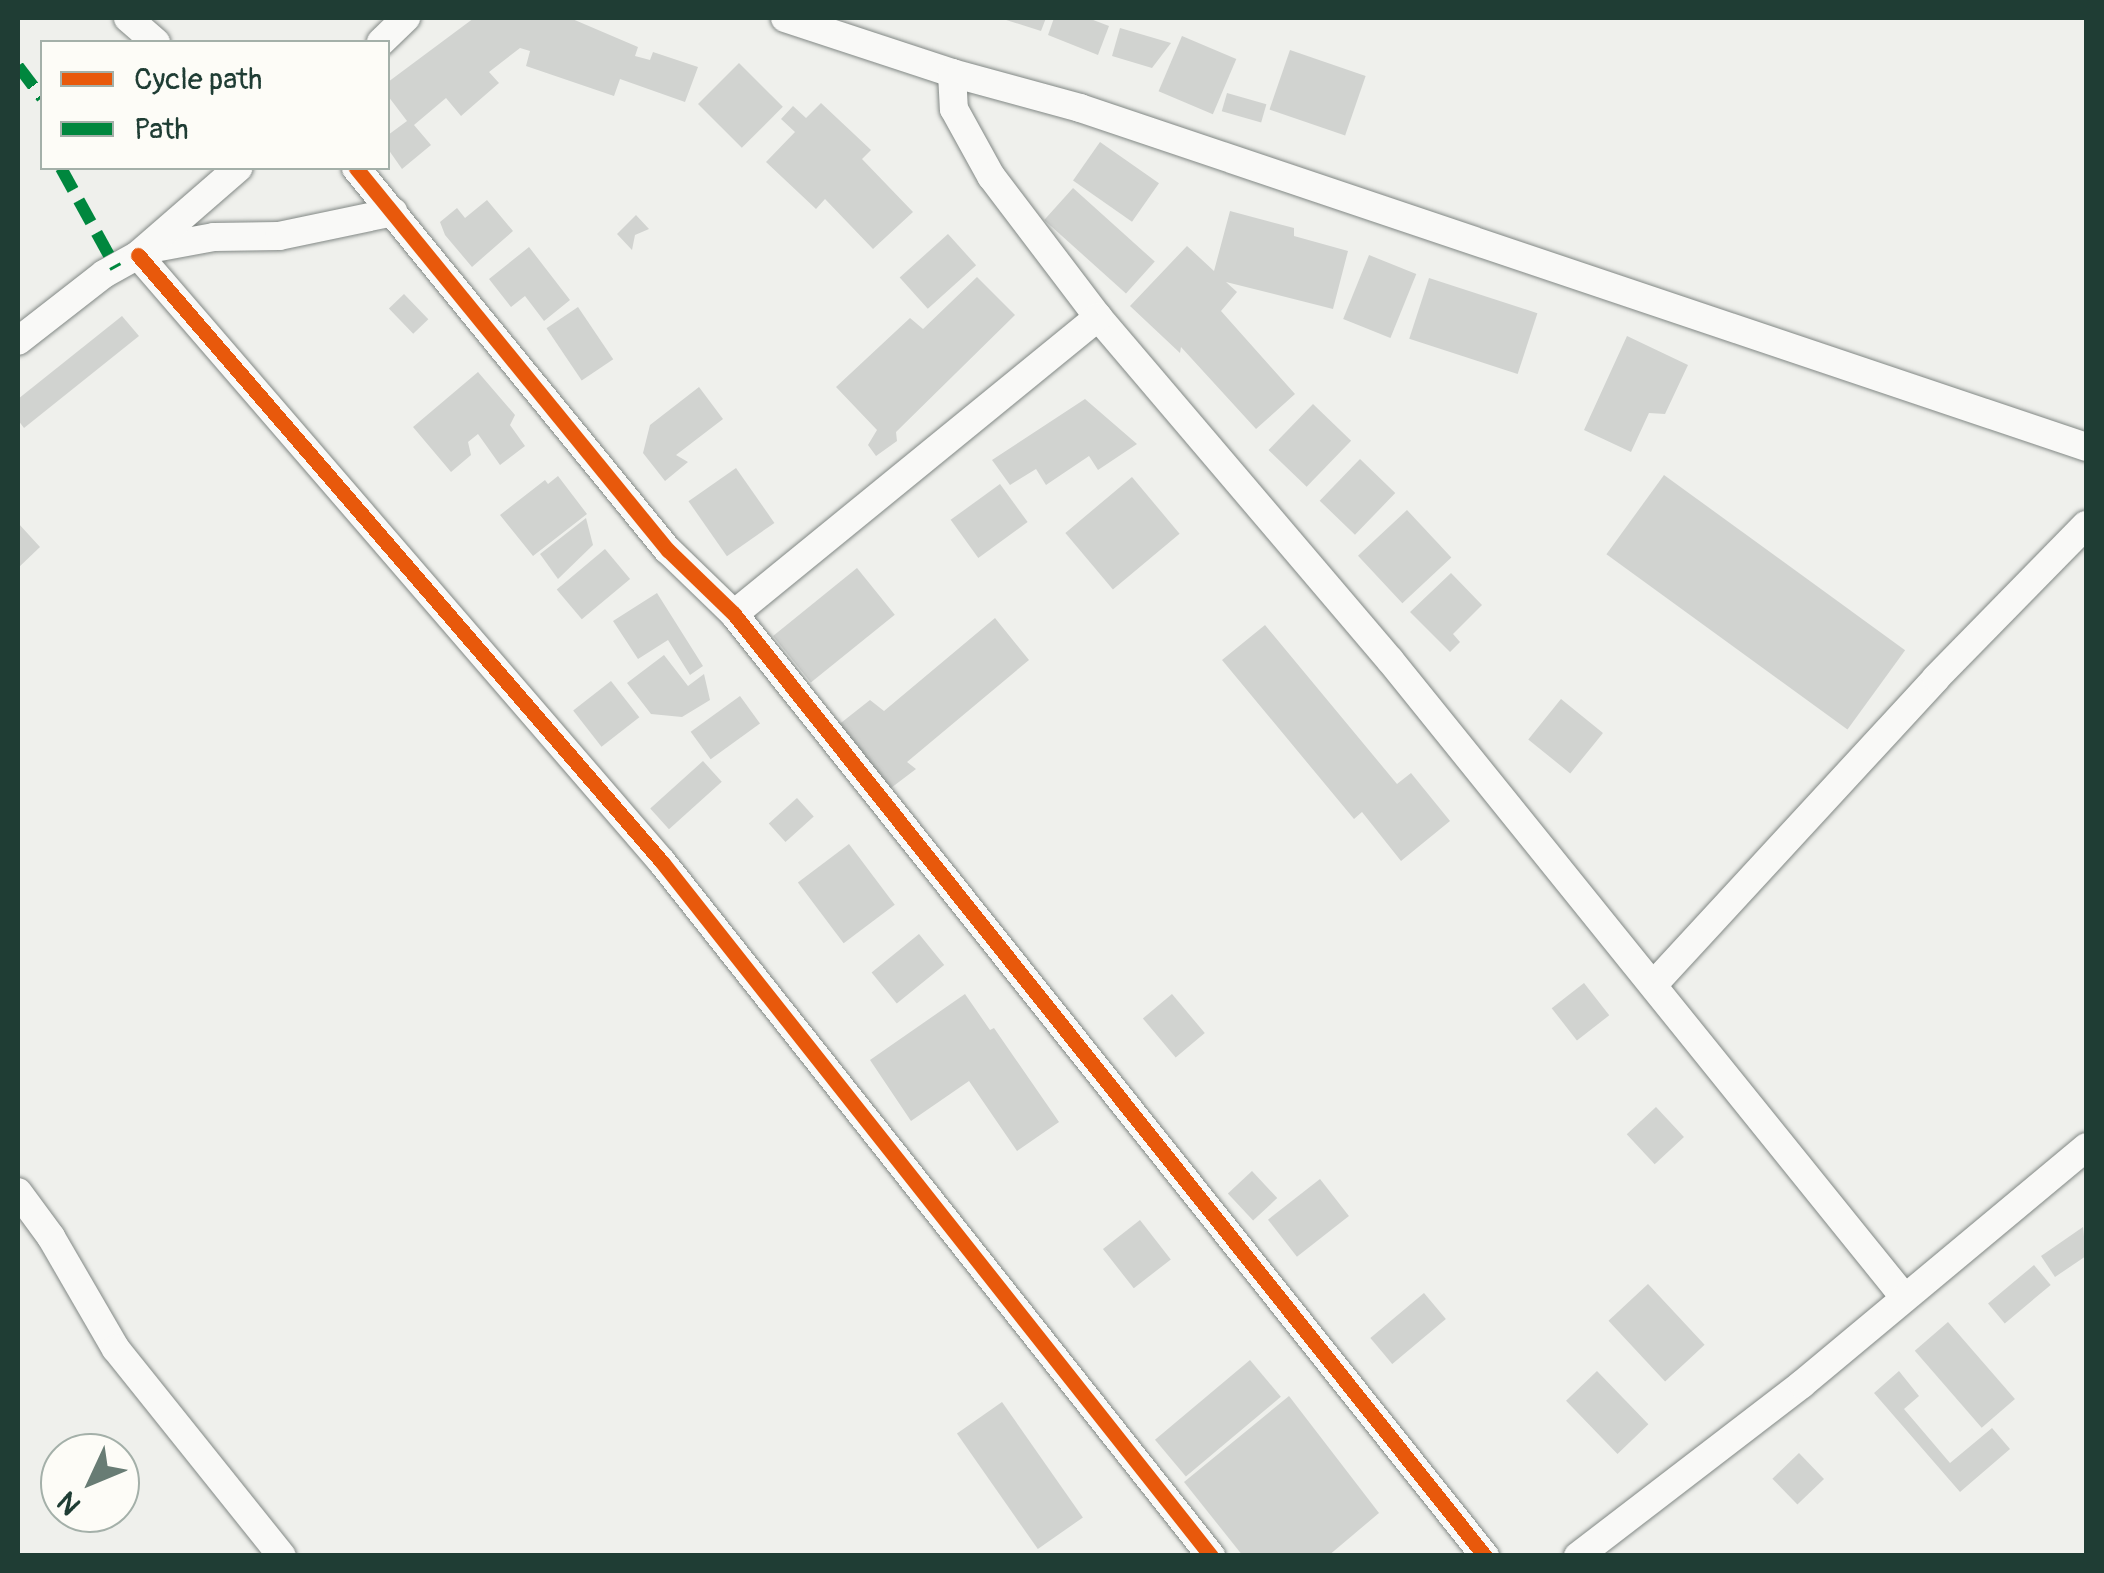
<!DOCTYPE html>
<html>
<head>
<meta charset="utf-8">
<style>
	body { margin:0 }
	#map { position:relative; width:2104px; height:1573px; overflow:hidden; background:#eff0ec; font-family:Pangolin,sans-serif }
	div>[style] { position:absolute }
	.building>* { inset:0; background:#d1d3d0; transform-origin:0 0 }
	.roads { filter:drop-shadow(0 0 2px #828885) drop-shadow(0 0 2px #828885) }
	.minor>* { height:28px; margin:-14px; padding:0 14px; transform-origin:14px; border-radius:14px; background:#f9f9f7 }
	.quiet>* { height:12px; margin-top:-6px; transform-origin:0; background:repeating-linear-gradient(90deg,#00873e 0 25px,transparent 0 37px) }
	.cycleway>* { height:15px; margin:-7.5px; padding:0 7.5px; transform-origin:7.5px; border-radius:7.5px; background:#e8590c }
	span { translate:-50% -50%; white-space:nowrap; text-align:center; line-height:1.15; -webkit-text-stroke:10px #fdfcf7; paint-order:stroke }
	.frame { position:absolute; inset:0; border:20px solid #1f3d34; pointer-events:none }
	.legend { position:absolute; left:40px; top:40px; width:350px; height:130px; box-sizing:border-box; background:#fdfcf7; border:2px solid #a4b0a9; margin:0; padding:12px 18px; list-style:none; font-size:30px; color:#1f3d34 }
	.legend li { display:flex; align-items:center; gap:20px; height:50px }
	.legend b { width:50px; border:2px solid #a4b0a9 }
	.north { position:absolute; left:40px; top:1433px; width:100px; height:100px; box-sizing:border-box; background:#fdfcf7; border:2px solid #a4b0a9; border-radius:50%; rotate:226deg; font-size:28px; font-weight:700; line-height:40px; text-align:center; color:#1f3d34 }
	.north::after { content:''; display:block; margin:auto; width:35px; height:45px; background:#687c74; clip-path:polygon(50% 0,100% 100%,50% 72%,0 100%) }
</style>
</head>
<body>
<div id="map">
	<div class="building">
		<div style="clip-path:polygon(474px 18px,570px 18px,638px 47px,635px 56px,650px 60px,653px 52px,698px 67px,685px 102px,620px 79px,614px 96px,526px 66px,530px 51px,520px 48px,489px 72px,499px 83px,461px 116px,446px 98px,414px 125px,431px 145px,402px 169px,388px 149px,388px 135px,407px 121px,388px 96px,388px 82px)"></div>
		<div style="clip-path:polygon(1000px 18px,1046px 18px,1041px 31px)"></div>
		<div style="clip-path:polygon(1054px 18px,1088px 18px,1109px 26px,1098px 55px,1048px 35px)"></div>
		<div style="clip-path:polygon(1120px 28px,1171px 43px,1152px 68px,1112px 56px)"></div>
		<div style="left:1182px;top:36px;width:59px;height:60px;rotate:23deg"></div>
		<div style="left:1290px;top:50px;width:80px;height:63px;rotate:19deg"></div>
		<div style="left:739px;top:63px;width:62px;height:58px;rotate:45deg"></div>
		<div style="left:1227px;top:93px;width:41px;height:19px;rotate:16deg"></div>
		<div style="clip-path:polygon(821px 103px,871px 150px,862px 159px,913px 212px,873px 249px,825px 199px,816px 209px,766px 162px,795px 132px,781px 119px,793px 106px,806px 118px)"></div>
		<div style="left:1100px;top:142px;width:72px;height:47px;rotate:35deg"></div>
		<div style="left:1073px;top:188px;width:110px;height:43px;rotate:42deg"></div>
		<div style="clip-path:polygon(487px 200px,513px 231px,472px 267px,445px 235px,440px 222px,457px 208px,465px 218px)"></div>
		<div style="clip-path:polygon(1230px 211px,1294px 228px,1294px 236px,1348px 251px,1333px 309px,1226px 282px,1237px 292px,1221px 311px,1295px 394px,1256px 429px,1181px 347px,1180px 353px,1130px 306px,1187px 246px,1214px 271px)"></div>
		<div style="clip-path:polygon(636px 215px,649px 229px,635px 235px,632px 250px,617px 234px)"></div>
		<div style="left:948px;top:234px;width:42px;height:65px;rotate:48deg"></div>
		<div style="clip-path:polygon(529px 247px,570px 300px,544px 321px,525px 296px,511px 307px,489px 279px)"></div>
		<div style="left:1369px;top:255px;width:51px;height:69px;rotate:22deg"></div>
		<div style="clip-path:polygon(977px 277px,1015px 315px,896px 432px,897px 441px,876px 456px,868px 445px,877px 430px,836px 387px,910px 318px,923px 329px)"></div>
		<div style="left:1429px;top:278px;width:114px;height:64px;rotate:18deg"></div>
		<div style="left:404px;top:294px;width:35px;height:21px;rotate:46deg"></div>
		<div style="left:578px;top:307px;width:63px;height:38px;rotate:56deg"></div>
		<div style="clip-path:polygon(122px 316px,139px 336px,24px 428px,18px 420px,18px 399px)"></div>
		<div style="clip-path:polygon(1627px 336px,1688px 365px,1665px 414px,1649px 413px,1631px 452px,1584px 430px)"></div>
		<div style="clip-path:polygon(478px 372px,515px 415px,510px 425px,525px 446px,500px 465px,478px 434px,468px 442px,471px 455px,451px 472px,413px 427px)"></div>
		<div style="clip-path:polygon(699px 387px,723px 419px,676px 455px,688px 462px,665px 481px,643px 453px,650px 425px)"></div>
		<div style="clip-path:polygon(1085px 399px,1137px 444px,1098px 470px,1089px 456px,1046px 485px,1036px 469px,1010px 485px,992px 460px)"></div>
		<div style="left:1313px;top:404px;width:53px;height:64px;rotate:44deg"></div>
		<div style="left:1360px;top:459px;width:49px;height:58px;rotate:44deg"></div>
		<div style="left:736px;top:468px;width:67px;height:58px;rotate:55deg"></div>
		<div style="left:1664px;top:475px;width:298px;height:98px;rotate:36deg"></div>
		<div style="clip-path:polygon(558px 476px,587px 514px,533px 556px,500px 515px,545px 480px,548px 484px)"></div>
		<div style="left:1132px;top:477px;width:74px;height:87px;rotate:50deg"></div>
		<div style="left:1000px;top:484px;width:47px;height:61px;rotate:54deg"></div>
		<div style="left:1407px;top:510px;width:65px;height:67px;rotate:47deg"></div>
		<div style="clip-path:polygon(586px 518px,593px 545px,558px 579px,540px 554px)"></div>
		<div style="clip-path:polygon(18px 523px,40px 547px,18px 568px)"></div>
		<div style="left:605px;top:549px;width:39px;height:63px;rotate:50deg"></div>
		<div style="left:857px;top:568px;width:60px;height:108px;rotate:51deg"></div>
		<div style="clip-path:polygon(1451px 573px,1482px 605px,1453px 634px,1460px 642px,1450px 652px,1410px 612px)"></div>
		<div style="clip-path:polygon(657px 593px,703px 666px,690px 675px,668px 640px,638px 659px,613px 621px)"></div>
		<div style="clip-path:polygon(995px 618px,1029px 660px,907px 762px,916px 769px,887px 791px,837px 726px,870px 700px,884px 711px)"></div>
		<div style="clip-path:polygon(1265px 625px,1397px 784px,1411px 773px,1450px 821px,1401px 861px,1362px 812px,1354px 819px,1222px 660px)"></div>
		<div style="clip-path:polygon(664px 655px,688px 686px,704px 674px,710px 700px,682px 717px,651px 714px,627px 683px)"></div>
		<div style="left:611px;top:681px;width:46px;height:48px;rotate:52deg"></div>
		<div style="left:740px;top:696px;width:34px;height:61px;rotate:54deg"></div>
		<div style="left:1561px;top:699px;width:54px;height:52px;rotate:39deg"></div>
		<div style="left:703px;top:761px;width:28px;height:71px;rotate:48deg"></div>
		<div style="left:797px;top:798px;width:25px;height:38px;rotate:48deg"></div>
		<div style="left:849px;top:844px;width:76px;height:64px;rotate:53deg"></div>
		<div style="left:919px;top:934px;width:40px;height:61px;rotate:51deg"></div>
		<div style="left:1584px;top:983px;width:41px;height:41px;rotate:52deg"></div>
		<div style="clip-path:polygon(965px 994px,990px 1030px,994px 1028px,1059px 1122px,1017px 1151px,969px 1081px,911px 1121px,870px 1060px)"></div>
		<div style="left:1172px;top:994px;width:51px;height:38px;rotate:50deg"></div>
		<div style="left:1656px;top:1107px;width:41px;height:40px;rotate:47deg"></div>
		<div style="left:1252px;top:1171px;width:37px;height:33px;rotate:47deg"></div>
		<div style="left:1320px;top:1179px;width:47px;height:66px;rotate:52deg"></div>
		<div style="left:1140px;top:1220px;width:50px;height:47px;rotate:52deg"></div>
		<div style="clip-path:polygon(2083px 1227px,2086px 1256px,2055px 1277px,2041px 1256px)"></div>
		<div style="left:2034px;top:1265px;width:26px;height:60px;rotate:50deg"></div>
		<div style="left:1648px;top:1284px;width:83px;height:54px;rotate:47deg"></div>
		<div style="left:1424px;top:1293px;width:34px;height:70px;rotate:50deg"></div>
		<div style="left:1948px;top:1322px;width:102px;height:44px;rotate:49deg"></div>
		<div style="left:1250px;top:1360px;width:48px;height:124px;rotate:50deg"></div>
		<div style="left:1597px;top:1371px;width:74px;height:43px;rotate:46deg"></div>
		<div style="clip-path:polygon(1899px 1371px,1919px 1396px,1904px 1409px,1950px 1463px,1992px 1428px,2010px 1449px,1960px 1492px,1874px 1393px)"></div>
		<div style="clip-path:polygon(1289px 1396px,1379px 1513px,1328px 1556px,1243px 1556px,1184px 1482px)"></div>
		<div style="left:1002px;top:1402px;width:141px;height:55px;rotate:55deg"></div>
		<div style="left:1799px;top:1453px;width:36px;height:37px;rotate:46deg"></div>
	</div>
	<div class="roads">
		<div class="minor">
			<div style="left:128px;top:18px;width:37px;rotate:41deg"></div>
			<div style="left:785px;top:18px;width:176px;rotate:18.2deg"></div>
			<div style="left:952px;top:73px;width:133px;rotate:15.3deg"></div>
			<div style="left:1080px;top:108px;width:1062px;rotate:18.62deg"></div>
			<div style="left:381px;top:42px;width:35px;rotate:-44deg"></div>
			<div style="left:952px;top:73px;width:36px;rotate:87deg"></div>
			<div style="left:954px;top:109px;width:77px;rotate:61.1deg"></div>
			<div style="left:991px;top:176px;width:177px;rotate:52.8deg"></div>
			<div style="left:1098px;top:317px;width:450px;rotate:49.6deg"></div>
			<div style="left:1390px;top:660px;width:819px;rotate:51.1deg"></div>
			<div style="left:356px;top:168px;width:493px;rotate:50.8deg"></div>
			<div style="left:668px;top:550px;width:92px;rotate:44.1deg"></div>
			<div style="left:734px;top:614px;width:1205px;rotate:51.44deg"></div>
			<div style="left:149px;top:249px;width:66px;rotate:-10.5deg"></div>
			<div style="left:214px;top:237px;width:65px;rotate:-0.9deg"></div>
			<div style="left:279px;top:236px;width:117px;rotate:-11.8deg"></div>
			<div style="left:138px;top:255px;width:802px;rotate:49.2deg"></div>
			<div style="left:662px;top:862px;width:885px;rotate:51.65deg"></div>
			<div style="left:18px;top:341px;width:109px;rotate:-37.9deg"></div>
			<div style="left:104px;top:274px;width:39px;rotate:-29deg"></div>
			<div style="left:138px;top:255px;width:133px;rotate:-41deg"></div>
			<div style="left:734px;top:614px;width:470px;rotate:-39.2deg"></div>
			<div style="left:1655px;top:983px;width:415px;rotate:-47.3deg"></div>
			<div style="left:1936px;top:678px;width:214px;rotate:-45.6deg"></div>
			<div style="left:18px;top:1192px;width:56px;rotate:53.7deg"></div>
			<div style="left:51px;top:1237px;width:129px;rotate:59.9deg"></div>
			<div style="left:116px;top:1349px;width:265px;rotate:51.3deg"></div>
			<div style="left:1578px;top:1556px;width:282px;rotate:-37.5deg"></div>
			<div style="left:1802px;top:1384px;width:370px;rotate:-39.8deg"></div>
		</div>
	</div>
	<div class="quiet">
		<div style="left:18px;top:66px;width:40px;rotate:53deg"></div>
		<div style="left:61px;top:168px;width:114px;rotate:61.2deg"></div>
	</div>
	<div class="cycleway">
		<div style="left:356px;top:168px;width:493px;rotate:50.8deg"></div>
		<div style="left:668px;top:550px;width:92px;rotate:44.1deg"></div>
		<div style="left:734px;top:614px;width:1205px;rotate:51.44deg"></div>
		<div style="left:138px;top:255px;width:802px;rotate:49.2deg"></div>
		<div style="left:662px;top:862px;width:885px;rotate:51.65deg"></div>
	</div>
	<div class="frame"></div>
	<ul class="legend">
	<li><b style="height:12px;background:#e8590c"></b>Cycle path</li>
	<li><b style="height:12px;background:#00873e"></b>Path</li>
	</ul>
	<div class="north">N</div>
</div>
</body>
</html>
